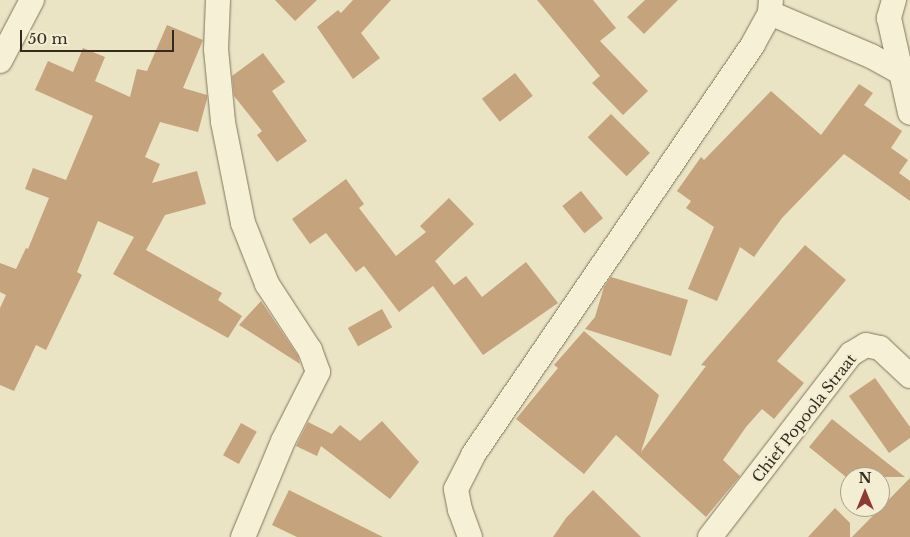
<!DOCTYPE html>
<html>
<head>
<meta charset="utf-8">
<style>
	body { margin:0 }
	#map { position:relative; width:910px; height:537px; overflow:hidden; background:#eae3c4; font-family:"Libre Baskerville",serif }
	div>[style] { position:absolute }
	.building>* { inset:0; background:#c5a37d; transform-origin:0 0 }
	.roads { filter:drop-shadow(0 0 1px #83755c) drop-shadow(0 0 1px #83755c) }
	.street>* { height:24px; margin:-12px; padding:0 12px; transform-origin:12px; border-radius:12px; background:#f6f0d6 }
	span { translate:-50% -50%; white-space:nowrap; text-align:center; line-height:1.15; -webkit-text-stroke:4px #f2edd3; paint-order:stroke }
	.street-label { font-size:15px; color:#342c1f }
	.north { position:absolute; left:840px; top:467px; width:50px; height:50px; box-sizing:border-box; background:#f2edd3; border:1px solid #a6a08b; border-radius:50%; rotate:0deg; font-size:14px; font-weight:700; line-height:20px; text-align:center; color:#342c1f }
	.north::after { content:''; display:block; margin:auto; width:18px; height:22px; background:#8d3b31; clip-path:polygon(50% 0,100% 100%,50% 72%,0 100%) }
	.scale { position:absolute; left:20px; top:30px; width:154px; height:22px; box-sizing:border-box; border:2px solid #342c1f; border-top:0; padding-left:6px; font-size:15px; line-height:18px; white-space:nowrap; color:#342c1f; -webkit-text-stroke:4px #f2edd3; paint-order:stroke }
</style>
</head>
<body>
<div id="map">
	<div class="building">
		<div style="clip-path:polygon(275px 0,317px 0,295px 21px)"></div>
		<div style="clip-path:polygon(353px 0,391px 0,361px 33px,380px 58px,353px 79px,317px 27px,338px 10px,341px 13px)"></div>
		<div style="clip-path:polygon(537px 0,593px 0,616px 28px,600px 41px,648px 91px,623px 115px,592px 83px,600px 76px)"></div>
		<div style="clip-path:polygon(645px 0,678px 0,644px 34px,627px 17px)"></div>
		<div style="clip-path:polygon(167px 25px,203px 40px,183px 88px,207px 95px,207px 99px,198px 132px,160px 122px,145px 157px,160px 164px,152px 183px,197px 171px,206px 204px,165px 215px,146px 250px,222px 293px,218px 300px,242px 316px,228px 338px,113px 274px,134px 237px,98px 221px,77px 272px,82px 275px,46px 350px,36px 345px,14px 391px,0 385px,0 308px,6px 295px,0 292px,0 263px,16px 269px,26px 248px,28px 249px,49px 198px,25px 189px,33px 168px,66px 180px,93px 116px,35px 90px,48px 61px,73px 72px,83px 48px,105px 57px,95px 81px,130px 97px,137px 69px,147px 71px)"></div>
		<div style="clip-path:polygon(263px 53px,285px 82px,272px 91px,307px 141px,277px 162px,257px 135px,262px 131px,234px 96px,232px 76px)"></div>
		<div style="left:515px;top:73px;width:29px;height:42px;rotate:52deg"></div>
		<div style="clip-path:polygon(859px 84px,873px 93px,864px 105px,902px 131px,891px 148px,908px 160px,899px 173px,910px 181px,910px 201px,844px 154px,782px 218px,754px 257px,740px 247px,717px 301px,688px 289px,714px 227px,686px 208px,691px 201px,677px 191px,701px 157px,704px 160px,771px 91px,821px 135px)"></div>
		<div style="left:611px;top:114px;width:55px;height:33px;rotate:45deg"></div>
		<div style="clip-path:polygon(346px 179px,364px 204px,359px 208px,396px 256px,426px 232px,420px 226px,449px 198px,474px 224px,435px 261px,454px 285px,466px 276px,482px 297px,526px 262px,558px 303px,483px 355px,433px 286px,399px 312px,364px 266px,356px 272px,326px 233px,310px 244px,292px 219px)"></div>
		<div style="left:581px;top:191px;width:35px;height:24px;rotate:51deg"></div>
		<div style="clip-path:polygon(805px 245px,846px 280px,777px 361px,804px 383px,774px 419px,762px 409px,746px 427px,723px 460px,740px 476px,706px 517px,616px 435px,584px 474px,516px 419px,558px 368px,554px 365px,584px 331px,659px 395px,641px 452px,706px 366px,701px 365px)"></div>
		<div style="clip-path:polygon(611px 277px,688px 300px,671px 356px,585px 329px,595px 317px,604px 287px)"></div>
		<div style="clip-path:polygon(261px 301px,298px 356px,300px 364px,239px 325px)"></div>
		<div style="left:382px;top:309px;width:21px;height:39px;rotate:61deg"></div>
		<div style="clip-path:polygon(875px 378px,910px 427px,910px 438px,889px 453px,849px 396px)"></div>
		<div style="clip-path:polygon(832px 419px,886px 462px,905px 477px,846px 477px,809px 447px)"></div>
		<div style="clip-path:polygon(382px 421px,419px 462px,390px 499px,321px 446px,317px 456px,296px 446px,308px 422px,332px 434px,340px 425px,360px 441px)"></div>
		<div style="left:241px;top:423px;width:18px;height:37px;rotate:29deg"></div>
		<div style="clip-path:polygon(910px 478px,910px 537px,852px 537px)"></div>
		<div style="clip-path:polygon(289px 490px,383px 537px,297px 537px,272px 525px)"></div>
		<div style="clip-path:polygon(593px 490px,641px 537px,553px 537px,566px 518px)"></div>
		<div style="clip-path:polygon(835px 508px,850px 523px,850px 537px,808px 537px)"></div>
	</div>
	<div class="roads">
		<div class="street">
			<div style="left:218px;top:0;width:49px;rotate:92.3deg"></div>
			<div style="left:216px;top:49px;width:73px;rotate:84.5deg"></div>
			<div style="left:223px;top:122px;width:103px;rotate:78.8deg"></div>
			<div style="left:243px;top:223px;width:66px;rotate:68.5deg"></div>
			<div style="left:267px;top:284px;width:79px;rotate:56.9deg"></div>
			<div style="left:310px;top:350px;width:23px;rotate:70deg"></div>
			<div style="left:318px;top:372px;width:77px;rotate:116.9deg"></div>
			<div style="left:283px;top:441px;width:104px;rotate:112.6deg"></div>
			<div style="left:894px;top:0;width:19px;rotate:106deg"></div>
			<div style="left:889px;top:18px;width:97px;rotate:77.5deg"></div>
			<div style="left:770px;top:13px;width:110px;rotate:23.1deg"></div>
			<div style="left:871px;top:56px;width:33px;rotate:29deg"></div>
			<div style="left:0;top:61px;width:69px;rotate:-62.3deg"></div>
			<div style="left:470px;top:537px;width:29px;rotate:-110deg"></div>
			<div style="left:460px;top:510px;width:21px;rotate:-101deg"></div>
			<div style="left:456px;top:489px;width:38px;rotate:-63deg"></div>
			<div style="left:473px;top:455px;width:497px;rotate:-55.7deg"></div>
			<div style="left:753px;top:44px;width:35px;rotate:-61deg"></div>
			<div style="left:770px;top:13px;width:13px;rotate:-86deg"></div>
			<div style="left:710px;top:537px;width:231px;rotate:-52.4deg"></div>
			<div style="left:851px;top:354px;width:17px;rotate:-31deg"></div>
			<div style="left:866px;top:345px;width:14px;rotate:12deg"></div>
			<div style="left:880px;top:348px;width:41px;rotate:43deg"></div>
		</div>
	</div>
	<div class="street-label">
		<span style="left:804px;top:418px;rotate:-52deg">Chief Popoola Straat</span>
	</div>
	<div class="north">N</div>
	<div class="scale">50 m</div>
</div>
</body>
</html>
